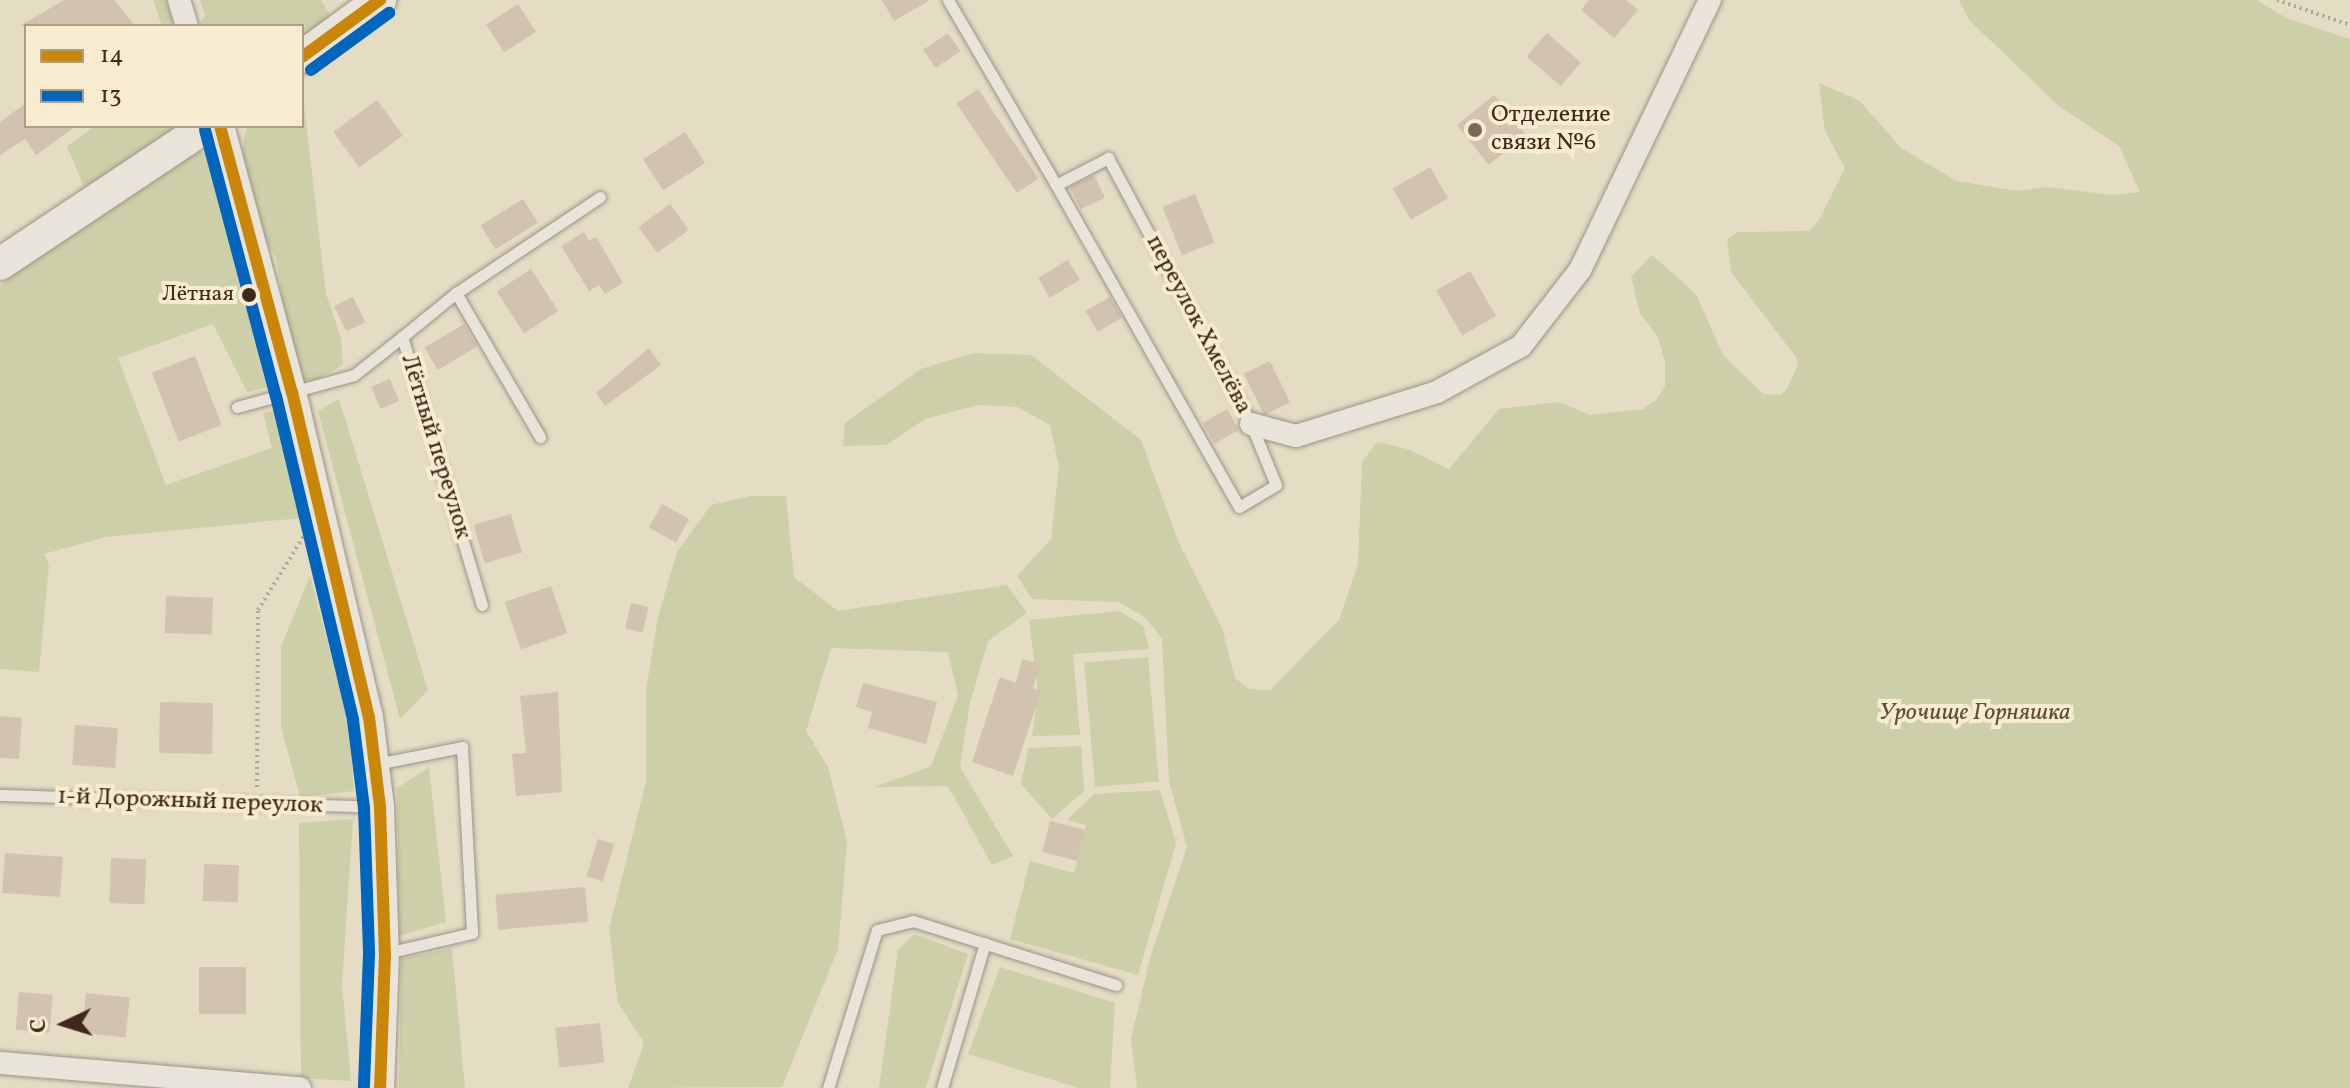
<!DOCTYPE html>
<html>
<head>
<meta charset="utf-8">
<style>
	body { margin:0 }
	#map { position:relative; width:2350px; height:1088px; overflow:hidden; background:#e5dcc4; font-family:Vollkorn,serif }
	div>[style] { position:absolute }
	.green>* { inset:0; background:#cccfa7; transform-origin:0 0 }
	.building>* { inset:0; background:#d2c2b0; transform-origin:0 0 }
	.path>* { height:4px; margin-top:-2px; transform-origin:0; background:repeating-linear-gradient(90deg,#aca69c 0 2px,transparent 0 6px) }
	.roads { filter:drop-shadow(0 0 2px #9b9385) drop-shadow(0 0 2px #9b9385) }
	.service>* { height:11px; margin:-5.5px; padding:0 5.5px; transform-origin:5.5px; border-radius:5.5px; background:#e9e4d9 }
	.minor>* { height:22px; margin:-11px; padding:0 11px; transform-origin:11px; border-radius:11px; background:#e9e4d9 }
	.tertiary>* { height:28px; margin:-14px; padding:0 14px; transform-origin:14px; border-radius:14px; background:#e9e4d9 }
	.secondary>* { height:32px; margin:-16px; padding:0 16px; transform-origin:16px; border-radius:16px; background:#e9e4d9 }
	.bus-1>* { height:12px; margin:-6px; padding:0 6px; transform-origin:6px; border-radius:6px; background:#c98608 }
	.bus-2>* { height:12px; margin:-6px; padding:0 6px; transform-origin:6px; border-radius:6px; background:#0065bd }
	.dots>* { width:22px; height:22px; translate:-50% -50%; box-sizing:border-box; border:4px solid #f7ecd0; border-radius:50% }
	span { translate:-50% -50%; white-space:nowrap; text-align:center; line-height:1.15; -webkit-text-stroke:8px #f7ecd0; paint-order:stroke }
	.bus-label { font-size:22px; color:#40281e }
	.right { translate:-100% -50%; text-align:right }
	.poi-label { font-size:24px; color:#40281e }
	.left { translate:0 -50%; text-align:left }
	.street-label { font-size:24px; color:#40281e }
	.park-label { font-size:24px; color:#5e4f3a; font-style:italic }
	.legend { position:absolute; left:24px; top:24px; width:280px; height:104px; box-sizing:border-box; background:#f7ecd0; border:2px solid #ae9e89; margin:0; padding:10px 14px; list-style:none; font-size:24px; color:#40281e }
	.legend li { display:flex; align-items:center; gap:16px; height:40px }
	.legend b { width:40px; border:2px solid #ae9e89 }
	.north { position:absolute; left:24px; top:984px; width:80px; height:80px; -webkit-text-stroke:6px #f7ecd0; paint-order:stroke; rotate:266deg; font-size:22px; font-weight:700; line-height:32px; text-align:center; color:#40281e }
	.north::after { content:''; display:block; margin:auto; width:28px; height:36px; background:#40281e; clip-path:polygon(50% 0,100% 100%,50% 72%,0 100%) }
</style>
</head>
<body>
<div id="map">
	<div class="green">
		<div style="clip-path:polygon(153px 0,166px 0,175px 26px,162px 26px)"></div>
		<div style="clip-path:polygon(200px 0,321px 0,331px 17px,302px 39px,302px 26px,199px 26px,205px 16px)"></div>
		<div style="clip-path:polygon(1959px 0,2257px 0,2286px 18px,2350px 39px,2350px 1088px,1137px 1088px,1131px 1038px,1151px 955px,1187px 847px,1169px 781px,1162px 639px,1146px 618px,1119px 602px,1032px 599px,1017px 576px,1051px 539px,1059px 467px,1050px 425px,1018px 407px,978px 405px,925px 419px,886px 445px,843px 446px,845px 423px,921px 369px,974px 353px,1031px 355px,1141px 440px,1179px 543px,1222px 628px,1235px 678px,1249px 689px,1270px 690px,1339px 620px,1358px 564px,1362px 462px,1377px 442px,1407px 449px,1449px 469px,1499px 409px,1559px 402px,1590px 415px,1643px 409px,1656px 400px,1665px 386px,1665px 362px,1658px 337px,1640px 313px,1631px 277px,1652px 255px,1696px 294px,1723px 355px,1763px 394px,1780px 395px,1786px 390px,1798px 365px,1796px 357px,1731px 272px,1727px 239px,1738px 232px,1809px 231px,1819px 220px,1845px 168px,1825px 131px,1819px 83px,1860px 101px,1900px 147px,1956px 181px,2017px 191px,2047px 187px,2112px 195px,2140px 192px,2119px 146px,2059px 106px,1969px 20px)"></div>
		<div style="clip-path:polygon(302px 88px,326px 294px,341px 338px,343px 365px,316px 380px,303px 380px,287px 328px,276px 258px,261px 233px,241px 154px,247px 126px,302px 126px)"></div>
		<div style="clip-path:polygon(95px 126px,182px 126px,87px 194px,67px 146px)"></div>
		<div style="clip-path:polygon(195px 149px,216px 158px,238px 230px,236px 267px,244px 305px,264px 338px,277px 385px,247px 392px,213px 324px,118px 358px,166px 485px,272px 448px,263px 413px,284px 408px,301px 518px,106px 537px,44px 554px,49px 565px,39px 672px,0 669px,0 286px,36px 255px)"></div>
		<div style="clip-path:polygon(339px 399px,428px 690px,400px 719px,318px 411px)"></div>
		<div style="clip-path:polygon(750px 496px,786px 496px,794px 577px,838px 611px,1007px 585px,1027px 613px,988px 641px,970px 703px,960px 767px,1013px 856px,992px 865px,948px 786px,875px 787px,931px 766px,958px 696px,948px 652px,831px 648px,806px 731px,828px 767px,847px 842px,838px 949px,782px 1087px,628px 1088px,644px 1043px,618px 1003px,609px 929px,646px 782px,646px 691px,658px 617px,677px 552px,711px 505px)"></div>
		<div style="clip-path:polygon(310px 576px,348px 719px,354px 791px,300px 797px,281px 727px,281px 646px)"></div>
		<div style="clip-path:polygon(1120px 611px,1144px 627px,1149px 649px,1073px 654px,1080px 735px,1032px 736px,1038px 692px,1029px 620px)"></div>
		<div style="left:1148px;top:657px;width:125px;height:64px;rotate:85deg"></div>
		<div style="clip-path:polygon(1081px 746px,1084px 791px,1052px 819px,1021px 784px,1028px 748px)"></div>
		<div style="clip-path:polygon(429px 767px,446px 922px,399px 936px,397px 788px)"></div>
		<div style="clip-path:polygon(1160px 790px,1176px 843px,1138px 975px,1010px 939px,1030px 861px,1074px 873px,1086px 825px,1067px 820px,1094px 794px)"></div>
		<div style="clip-path:polygon(353px 819px,342px 984px,351px 1081px,301px 1078px,299px 823px)"></div>
		<div style="clip-path:polygon(914px 934px,968px 954px,926px 1088px,879px 1088px,898px 950px)"></div>
		<div style="clip-path:polygon(452px 948px,465px 1088px,399px 1088px,401px 959px)"></div>
		<div style="clip-path:polygon(1000px 967px,1115px 1003px,1110px 1088px,1079px 1088px,968px 1054px)"></div>
	</div>
	<div class="building">
		<div style="clip-path:polygon(64px 0,114px 0,135px 26px,20px 26px)"></div>
		<div style="clip-path:polygon(882px 0,930px 0,894px 21px)"></div>
		<div style="clip-path:polygon(1589px 0,1626px 0,1638px 10px,1614px 38px,1581px 10px)"></div>
		<div style="left:518px;top:4px;width:33px;height:38px;rotate:57deg"></div>
		<div style="left:948px;top:33px;width:22px;height:30px;rotate:56deg"></div>
		<div style="left:1547px;top:33px;width:45px;height:31px;rotate:41deg"></div>
		<div style="left:978px;top:89px;width:108px;height:26px;rotate:56deg"></div>
		<div style="left:1494px;top:95px;width:51px;height:48px;rotate:51deg"></div>
		<div style="left:377px;top:100px;width:44px;height:54px;rotate:54deg"></div>
		<div style="clip-path:polygon(26px 103px,26px 126px,76px 126px,36px 155px,25px 139px,0 155px,0 122px)"></div>
		<div style="left:685px;top:132px;width:37px;height:50px;rotate:57deg"></div>
		<div style="left:1430px;top:167px;width:36px;height:43px;rotate:60deg"></div>
		<div style="left:1094px;top:175px;width:25px;height:27px;rotate:64deg"></div>
		<div style="left:1195px;top:194px;width:52px;height:35px;rotate:68deg"></div>
		<div style="left:523px;top:199px;width:28px;height:50px;rotate:58deg"></div>
		<div style="left:670px;top:204px;width:32px;height:39px;rotate:54deg"></div>
		<div style="clip-path:polygon(584px 232px,589px 241px,596px 237px,623px 283px,605px 294px,599px 285px,589px 291px,561px 246px)"></div>
		<div style="left:1068px;top:260px;width:23px;height:35px;rotate:59deg"></div>
		<div style="left:531px;top:269px;width:50px;height:41px;rotate:57deg"></div>
		<div style="left:1470px;top:271px;width:52px;height:39px;rotate:60deg"></div>
		<div style="left:353px;top:297px;width:28px;height:21px;rotate:64deg"></div>
		<div style="left:1110px;top:297px;width:24px;height:28px;rotate:60deg"></div>
		<div style="left:464px;top:324px;width:26px;height:46px;rotate:59deg"></div>
		<div style="clip-path:polygon(649px 348px,661px 365px,605px 406px,596px 393px)"></div>
		<div style="left:195px;top:356px;width:74px;height:46px;rotate:69deg"></div>
		<div style="left:1270px;top:361px;width:46px;height:29px;rotate:64deg"></div>
		<div style="left:390px;top:379px;width:24px;height:20px;rotate:68deg"></div>
		<div style="left:1227px;top:409px;width:24px;height:28px;rotate:60deg"></div>
		<div style="left:662px;top:504px;width:31px;height:27px;rotate:29deg"></div>
		<div style="left:511px;top:514px;width:40px;height:39px;rotate:74deg"></div>
		<div style="left:551px;top:586px;width:50px;height:49px;rotate:71deg"></div>
		<div style="left:166px;top:596px;width:47px;height:37px;rotate:2deg"></div>
		<div style="left:631px;top:603px;width:18px;height:26px;rotate:13deg"></div>
		<div style="clip-path:polygon(1022px 659px,1040px 664px,1033px 688px,1041px 691px,1013px 776px,972px 762px,1000px 677px,1016px 683px)"></div>
		<div style="clip-path:polygon(863px 683px,937px 702px,926px 744px,868px 728px,872px 712px,856px 707px)"></div>
		<div style="clip-path:polygon(558px 692px,562px 792px,516px 796px,512px 754px,526px 753px,520px 696px)"></div>
		<div style="left:160px;top:702px;width:53px;height:51px;rotate:1deg"></div>
		<div style="clip-path:polygon(0 716px,22px 718px,19px 759px,0 758px)"></div>
		<div style="left:75px;top:725px;width:43px;height:40px;rotate:4deg"></div>
		<div style="left:1050px;top:821px;width:36px;height:32px;rotate:14deg"></div>
		<div style="left:598px;top:839px;width:17px;height:39px;rotate:17deg"></div>
		<div style="left:5px;top:853px;width:58px;height:40px;rotate:4deg"></div>
		<div style="left:111px;top:858px;width:35px;height:45px;rotate:2deg"></div>
		<div style="left:204px;top:864px;width:35px;height:37px;rotate:2deg"></div>
		<div style="left:585px;top:887px;width:35px;height:90px;rotate:85deg"></div>
		<div style="left:199px;top:967px;width:47px;height:47px"></div>
		<div style="left:19px;top:992px;width:34px;height:38px;rotate:5deg"></div>
		<div style="left:86px;top:993px;width:44px;height:40px;rotate:6deg"></div>
		<div style="left:600px;top:1023px;width:40px;height:45px;rotate:84deg"></div>
	</div>
	<div class="path">
		<div style="left:2277px;top:0;width:77px;rotate:18.9deg"></div>
		<div style="left:257px;top:787px;width:177px;rotate:-89.7deg"></div>
		<div style="left:258px;top:610px;width:86px;rotate:-58.3deg"></div>
	</div>
	<div class="roads">
		<div class="service">
			<div style="left:948px;top:0;width:214px;rotate:59.7deg"></div>
			<div style="left:1056px;top:185px;width:59px;rotate:-27.4deg"></div>
			<div style="left:1108px;top:158px;width:302px;rotate:61.7deg"></div>
			<div style="left:1251px;top:424px;width:66px;rotate:67.7deg"></div>
			<div style="left:1276px;top:485px;width:43px;rotate:149.3deg"></div>
			<div style="left:1239px;top:507px;width:370px;rotate:-119.6deg"></div>
			<div style="left:456px;top:293px;width:167px;rotate:59.7deg"></div>
			<div style="left:237px;top:407px;width:121px;rotate:-15.3deg"></div>
			<div style="left:354px;top:375px;width:61px;rotate:-38.4deg"></div>
			<div style="left:482px;top:605px;width:280px;rotate:-106.6deg"></div>
			<div style="left:402px;top:337px;width:70px;rotate:-39.2deg"></div>
			<div style="left:456px;top:293px;width:173px;rotate:-33.7deg"></div>
			<div style="left:376px;top:764px;width:88px;rotate:-11.2deg"></div>
			<div style="left:462px;top:747px;width:186px;rotate:86.9deg"></div>
			<div style="left:472px;top:933px;width:87px;rotate:166.8deg"></div>
			<div style="left:0;top:795px;width:379px;rotate:1.8deg"></div>
			<div style="left:828px;top:1088px;width:165px;rotate:-72.8deg"></div>
			<div style="left:877px;top:930px;width:37px;rotate:-14deg"></div>
			<div style="left:913px;top:921px;width:213px;rotate:17.5deg"></div>
			<div style="left:942px;top:1088px;width:151px;rotate:-73.5deg"></div>
		</div>
		<div class="minor">
			<div style="left:179px;top:0;width:27px;rotate:73deg"></div>
			<div style="left:1251px;top:424px;width:47px;rotate:14.9deg"></div>
			<div style="left:1296px;top:436px;width:148px;rotate:-17.3deg"></div>
			<div style="left:1437px;top:392px;width:96px;rotate:-28.7deg"></div>
			<div style="left:1521px;top:346px;width:96px;rotate:-52.2deg"></div>
			<div style="left:1580px;top:270px;width:300px;rotate:-64.3deg"></div>
			<div style="left:0;top:1063px;width:301px;rotate:4.8deg"></div>
		</div>
		<div class="tertiary">
			<div style="left:220px;top:126px;width:276px;rotate:74.9deg"></div>
			<div style="left:292px;top:392px;width:334px;rotate:76.7deg"></div>
			<div style="left:369px;top:717px;width:91px;rotate:83deg"></div>
			<div style="left:380px;top:807px;width:147px;rotate:88.1deg"></div>
			<div style="left:385px;top:954px;width:134px;rotate:92.1deg"></div>
		</div>
		<div class="secondary">
			<div style="left:302px;top:57px;width:97px;rotate:-36.2deg"></div>
			<div style="left:0;top:264px;width:249px;rotate:-33.7deg"></div>
		</div>
	</div>
	<div class="bus-1">
		<div style="left:302px;top:57px;width:97px;rotate:-36.2deg"></div>
		<div style="left:220px;top:126px;width:276px;rotate:74.9deg"></div>
		<div style="left:292px;top:392px;width:334px;rotate:76.7deg"></div>
		<div style="left:369px;top:717px;width:91px;rotate:83deg"></div>
		<div style="left:380px;top:807px;width:147px;rotate:88.1deg"></div>
		<div style="left:385px;top:954px;width:134px;rotate:92.1deg"></div>
	</div>
	<div class="bus-2">
		<div style="left:311px;top:70px;width:97px;rotate:-36.2deg"></div>
		<div style="left:205px;top:130px;width:275px;rotate:75.1deg"></div>
		<div style="left:276px;top:396px;width:333px;rotate:76.6deg"></div>
		<div style="left:353px;top:720px;width:89px;rotate:82.9deg"></div>
		<div style="left:364px;top:808px;width:146px;rotate:88deg"></div>
		<div style="left:369px;top:954px;width:133px;rotate:92.2deg"></div>
	</div>
	<div class="dots">
		<div style="left:1475px;top:130px;background:#7a6758"></div>
		<div style="left:249px;top:295px;background:#40281e"></div>
	</div>
	<div class="bus-label">
		<span class="right" style="left:234px;top:295px">Лётная</span>
	</div>
	<div class="poi-label">
		<span class="left" style="left:1491px;top:130px">Отделение<br>связи №6</span>
	</div>
	<div class="street-label">
		<span style="left:1198px;top:325px;rotate:62deg">переулок Хмелёва</span>
		<span style="left:435px;top:447px;rotate:73deg">Лётный переулок</span>
		<span style="left:190px;top:802px;rotate:2deg">1-й Дорожный переулок</span>
	</div>
	<div class="park-label">
		<span style="left:1975px;top:714px">Урочище Горняшка</span>
	</div>
	<ul class="legend">
	<li><b style="height:10px;background:#c98608"></b>14</li>
	<li><b style="height:10px;background:#0065bd"></b>13</li>
	</ul>
	<div class="north">С</div>
</div>
</body>
</html>
